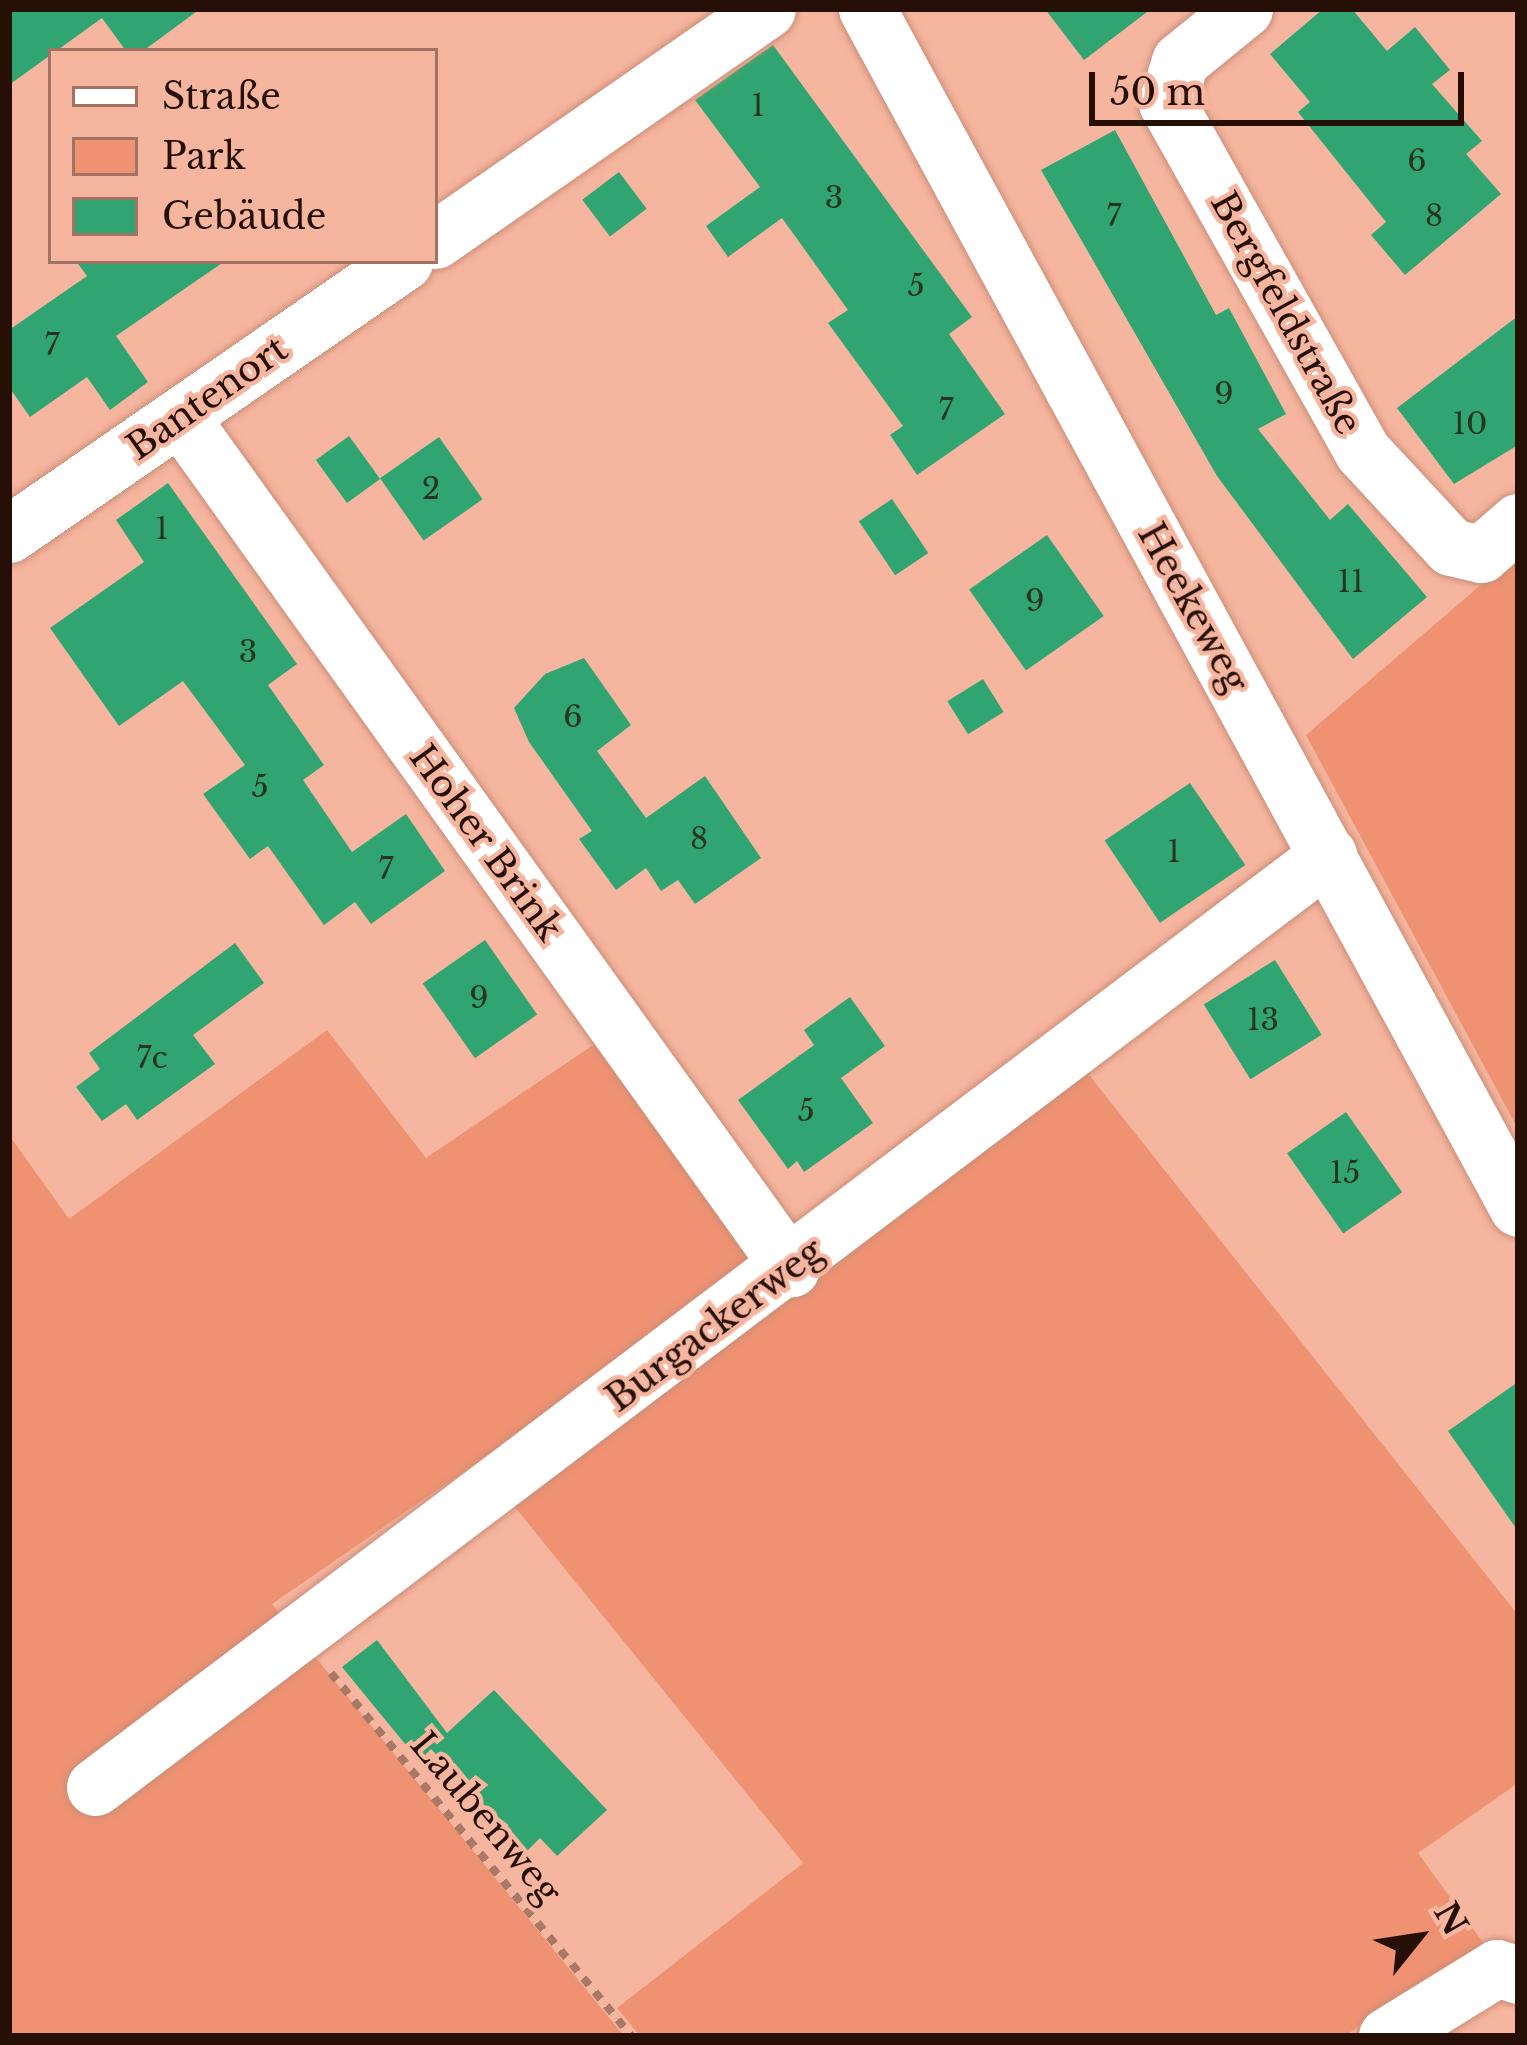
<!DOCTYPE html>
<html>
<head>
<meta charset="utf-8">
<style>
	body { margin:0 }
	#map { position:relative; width:1527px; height:2045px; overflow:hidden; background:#f6b59f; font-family:"Libre Baskerville",serif }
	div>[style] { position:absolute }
	.green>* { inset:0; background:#ef9272 }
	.building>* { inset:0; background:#30a571; transform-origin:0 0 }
	.path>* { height:8px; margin-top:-4px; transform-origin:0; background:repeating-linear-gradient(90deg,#a97867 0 9px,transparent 0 18px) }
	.roads { filter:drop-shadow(0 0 3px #cb8d77) drop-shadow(0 0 3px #cb8d77) }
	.minor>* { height:57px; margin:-28.5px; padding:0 28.5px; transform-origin:28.5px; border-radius:28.5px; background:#fff }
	span { translate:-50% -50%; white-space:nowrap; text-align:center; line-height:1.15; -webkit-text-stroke:9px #f6b59f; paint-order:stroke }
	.number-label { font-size:30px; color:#283422 }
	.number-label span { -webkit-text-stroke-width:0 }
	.street-label { font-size:36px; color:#250f07 }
	.frame { position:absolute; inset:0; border:12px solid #250f07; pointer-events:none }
	.legend { position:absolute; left:48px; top:48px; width:390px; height:216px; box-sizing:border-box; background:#f6b59f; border:3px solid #a27362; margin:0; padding:15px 21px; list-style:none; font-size:36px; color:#250f07 }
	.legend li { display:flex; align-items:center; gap:24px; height:60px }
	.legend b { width:60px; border:3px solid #a27362 }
	.north { position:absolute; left:1359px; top:1877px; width:120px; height:120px; -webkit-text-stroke:9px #f6b59f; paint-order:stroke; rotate:60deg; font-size:33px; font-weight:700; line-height:48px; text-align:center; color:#250f07 }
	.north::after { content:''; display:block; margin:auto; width:42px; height:54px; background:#250f07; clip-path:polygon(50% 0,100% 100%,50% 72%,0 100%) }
	.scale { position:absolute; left:1089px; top:72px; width:375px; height:54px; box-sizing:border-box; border:6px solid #250f07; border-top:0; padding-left:15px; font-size:36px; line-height:42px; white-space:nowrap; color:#250f07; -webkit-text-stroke:9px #f6b59f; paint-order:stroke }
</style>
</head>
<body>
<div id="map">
	<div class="green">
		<div style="clip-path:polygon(1518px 553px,1518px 1129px,1306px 735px)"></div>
		<div style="clip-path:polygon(327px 1030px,426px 1158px,608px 1035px,769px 1261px,272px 1604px,624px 2036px,9px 2036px,9px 1135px,69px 1219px)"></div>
		<div style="clip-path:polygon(1081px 1065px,1518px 1615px,1518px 1783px,1418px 1853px,1486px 1947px,1344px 2036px,640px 2036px,617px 2008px,803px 1863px,510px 1501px)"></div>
	</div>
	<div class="building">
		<div style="clip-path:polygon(9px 9px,200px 9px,143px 51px,126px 51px,102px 18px,9px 85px)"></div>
		<div style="clip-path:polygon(1045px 9px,1151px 9px,1084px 60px)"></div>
		<div style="clip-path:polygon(1323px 9px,1352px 9px,1387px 51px,1415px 27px,1450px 70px,1432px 84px,1482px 141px,1466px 154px,1501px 194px,1405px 275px,1371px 235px,1386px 222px,1298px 112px,1310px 102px,1270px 54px)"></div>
		<div style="clip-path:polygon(773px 45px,972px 317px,949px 334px,1005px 414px,917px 475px,890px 435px,903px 426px,828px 323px,848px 310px,782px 218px,728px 257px,706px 226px,760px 187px,695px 100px)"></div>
		<div style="clip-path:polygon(1115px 130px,1216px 315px,1229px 308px,1286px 414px,1258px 429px,1330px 520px,1348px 504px,1427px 597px,1353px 659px,1217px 476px,1041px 170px)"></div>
		<div style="left:619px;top:172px;width:46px;height:46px;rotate:53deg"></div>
		<div style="clip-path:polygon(76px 261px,225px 261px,116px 336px,148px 382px,110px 410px,87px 377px,30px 417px,9px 387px,9px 330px,87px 276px)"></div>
		<div style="clip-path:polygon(1518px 316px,1518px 445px,1454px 484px,1397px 408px)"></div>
		<div style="left:349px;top:436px;width:53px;height:41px;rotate:54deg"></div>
		<div style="left:439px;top:437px;width:76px;height:72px;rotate:55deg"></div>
		<div style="clip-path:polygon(168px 483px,297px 664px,268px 685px,324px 765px,303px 780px,352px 852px,406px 814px,445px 871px,371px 924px,355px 902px,324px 925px,268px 846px,250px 859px,203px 794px,245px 765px,183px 681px,119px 726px,50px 628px,144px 562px,116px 520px)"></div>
		<div style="left:892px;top:499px;width:65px;height:40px;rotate:56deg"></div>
		<div style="left:1047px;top:535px;width:99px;height:95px;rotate:55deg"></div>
		<div style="clip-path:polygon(584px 658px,631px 725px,597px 751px,646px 818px,705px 776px,761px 858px,695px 904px,678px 880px,661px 891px,646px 868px,616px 890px,579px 839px,592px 831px,529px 742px,514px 708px,545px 674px)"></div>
		<div style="left:983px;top:679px;width:39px;height:42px;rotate:58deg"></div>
		<div style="left:1190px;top:783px;width:99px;height:103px;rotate:56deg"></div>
		<div style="left:485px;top:940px;width:91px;height:76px;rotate:55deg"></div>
		<div style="clip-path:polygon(235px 943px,264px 983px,193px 1035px,215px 1064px,137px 1120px,126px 1104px,102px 1121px,76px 1087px,100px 1069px,89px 1053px)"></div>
		<div style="left:1275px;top:960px;width:88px;height:84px;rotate:58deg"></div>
		<div style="clip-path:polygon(850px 997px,885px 1046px,841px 1078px,873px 1123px,804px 1172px,797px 1161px,788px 1169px,738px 1100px,814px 1045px,804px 1030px)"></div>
		<div style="left:1346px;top:1112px;width:98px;height:72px;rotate:55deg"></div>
		<div style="clip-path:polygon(1518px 1382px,1518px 1531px,1448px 1431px)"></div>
		<div style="clip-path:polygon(377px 1640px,447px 1733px,494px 1690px,607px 1810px,557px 1856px,540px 1838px,527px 1851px,431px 1749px,419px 1761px,342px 1667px)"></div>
	</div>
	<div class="path">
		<div style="left:331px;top:1673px;width:471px;rotate:50.4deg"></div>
	</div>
	<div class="roads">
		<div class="minor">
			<div style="left:867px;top:9px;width:1364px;rotate:61.5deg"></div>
			<div style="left:1244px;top:9px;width:82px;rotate:140.9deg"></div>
			<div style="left:1180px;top:61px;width:44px;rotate:107.2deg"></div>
			<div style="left:1167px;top:103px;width:400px;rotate:60.7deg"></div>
			<div style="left:1363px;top:452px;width:129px;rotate:47.2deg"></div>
			<div style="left:1451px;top:547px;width:31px;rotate:13deg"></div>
			<div style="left:1481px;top:554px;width:49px;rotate:-40.9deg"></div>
			<div style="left:435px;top:240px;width:404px;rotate:-34.8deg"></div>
			<div style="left:180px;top:417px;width:1048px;rotate:54.35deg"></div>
			<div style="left:9px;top:534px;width:480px;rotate:-34.6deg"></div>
			<div style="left:95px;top:1787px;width:1546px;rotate:-37.08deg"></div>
			<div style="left:1387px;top:2036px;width:129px;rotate:-31.7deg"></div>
			<div style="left:1497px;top:1968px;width:22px;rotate:18deg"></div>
		</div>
	</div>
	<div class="number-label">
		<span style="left:758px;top:106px">1</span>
		<span style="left:1417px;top:161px">6</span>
		<span style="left:834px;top:198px">3</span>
		<span style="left:1114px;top:216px">7</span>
		<span style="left:1434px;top:216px">8</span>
		<span style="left:916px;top:286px">5</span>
		<span style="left:52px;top:345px">7</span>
		<span style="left:1224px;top:394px">9</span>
		<span style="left:946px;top:410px">7</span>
		<span style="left:1470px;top:424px">10</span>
		<span style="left:431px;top:489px">2</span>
		<span style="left:162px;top:529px">1</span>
		<span style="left:1351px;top:582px">11</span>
		<span style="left:1035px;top:601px">9</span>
		<span style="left:248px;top:652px">3</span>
		<span style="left:573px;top:717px">6</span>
		<span style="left:260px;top:787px">5</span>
		<span style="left:699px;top:839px">8</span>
		<span style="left:1174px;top:852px">1</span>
		<span style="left:386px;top:869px">7</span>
		<span style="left:479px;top:998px">9</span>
		<span style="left:1263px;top:1020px">13</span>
		<span style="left:152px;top:1058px">7c</span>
		<span style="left:806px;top:1111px">5</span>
		<span style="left:1345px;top:1173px">15</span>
	</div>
	<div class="street-label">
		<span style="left:1286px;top:313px;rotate:61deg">Bergfeldstraße</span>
		<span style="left:207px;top:398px;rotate:-35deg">Bantenort</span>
		<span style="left:1193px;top:608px;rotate:61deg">Heekeweg</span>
		<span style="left:486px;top:843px;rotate:54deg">Hoher Brink</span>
		<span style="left:715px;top:1325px;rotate:-37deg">Burgackerweg</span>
		<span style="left:486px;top:1818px;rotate:50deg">Laubenweg</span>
	</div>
	<div class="frame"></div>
	<ul class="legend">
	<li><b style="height:15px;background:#fff"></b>Straße</li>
	<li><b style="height:33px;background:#ef9272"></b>Park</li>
	<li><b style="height:33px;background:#30a571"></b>Gebäude</li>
	</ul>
	<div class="north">N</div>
	<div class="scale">50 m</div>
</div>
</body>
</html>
